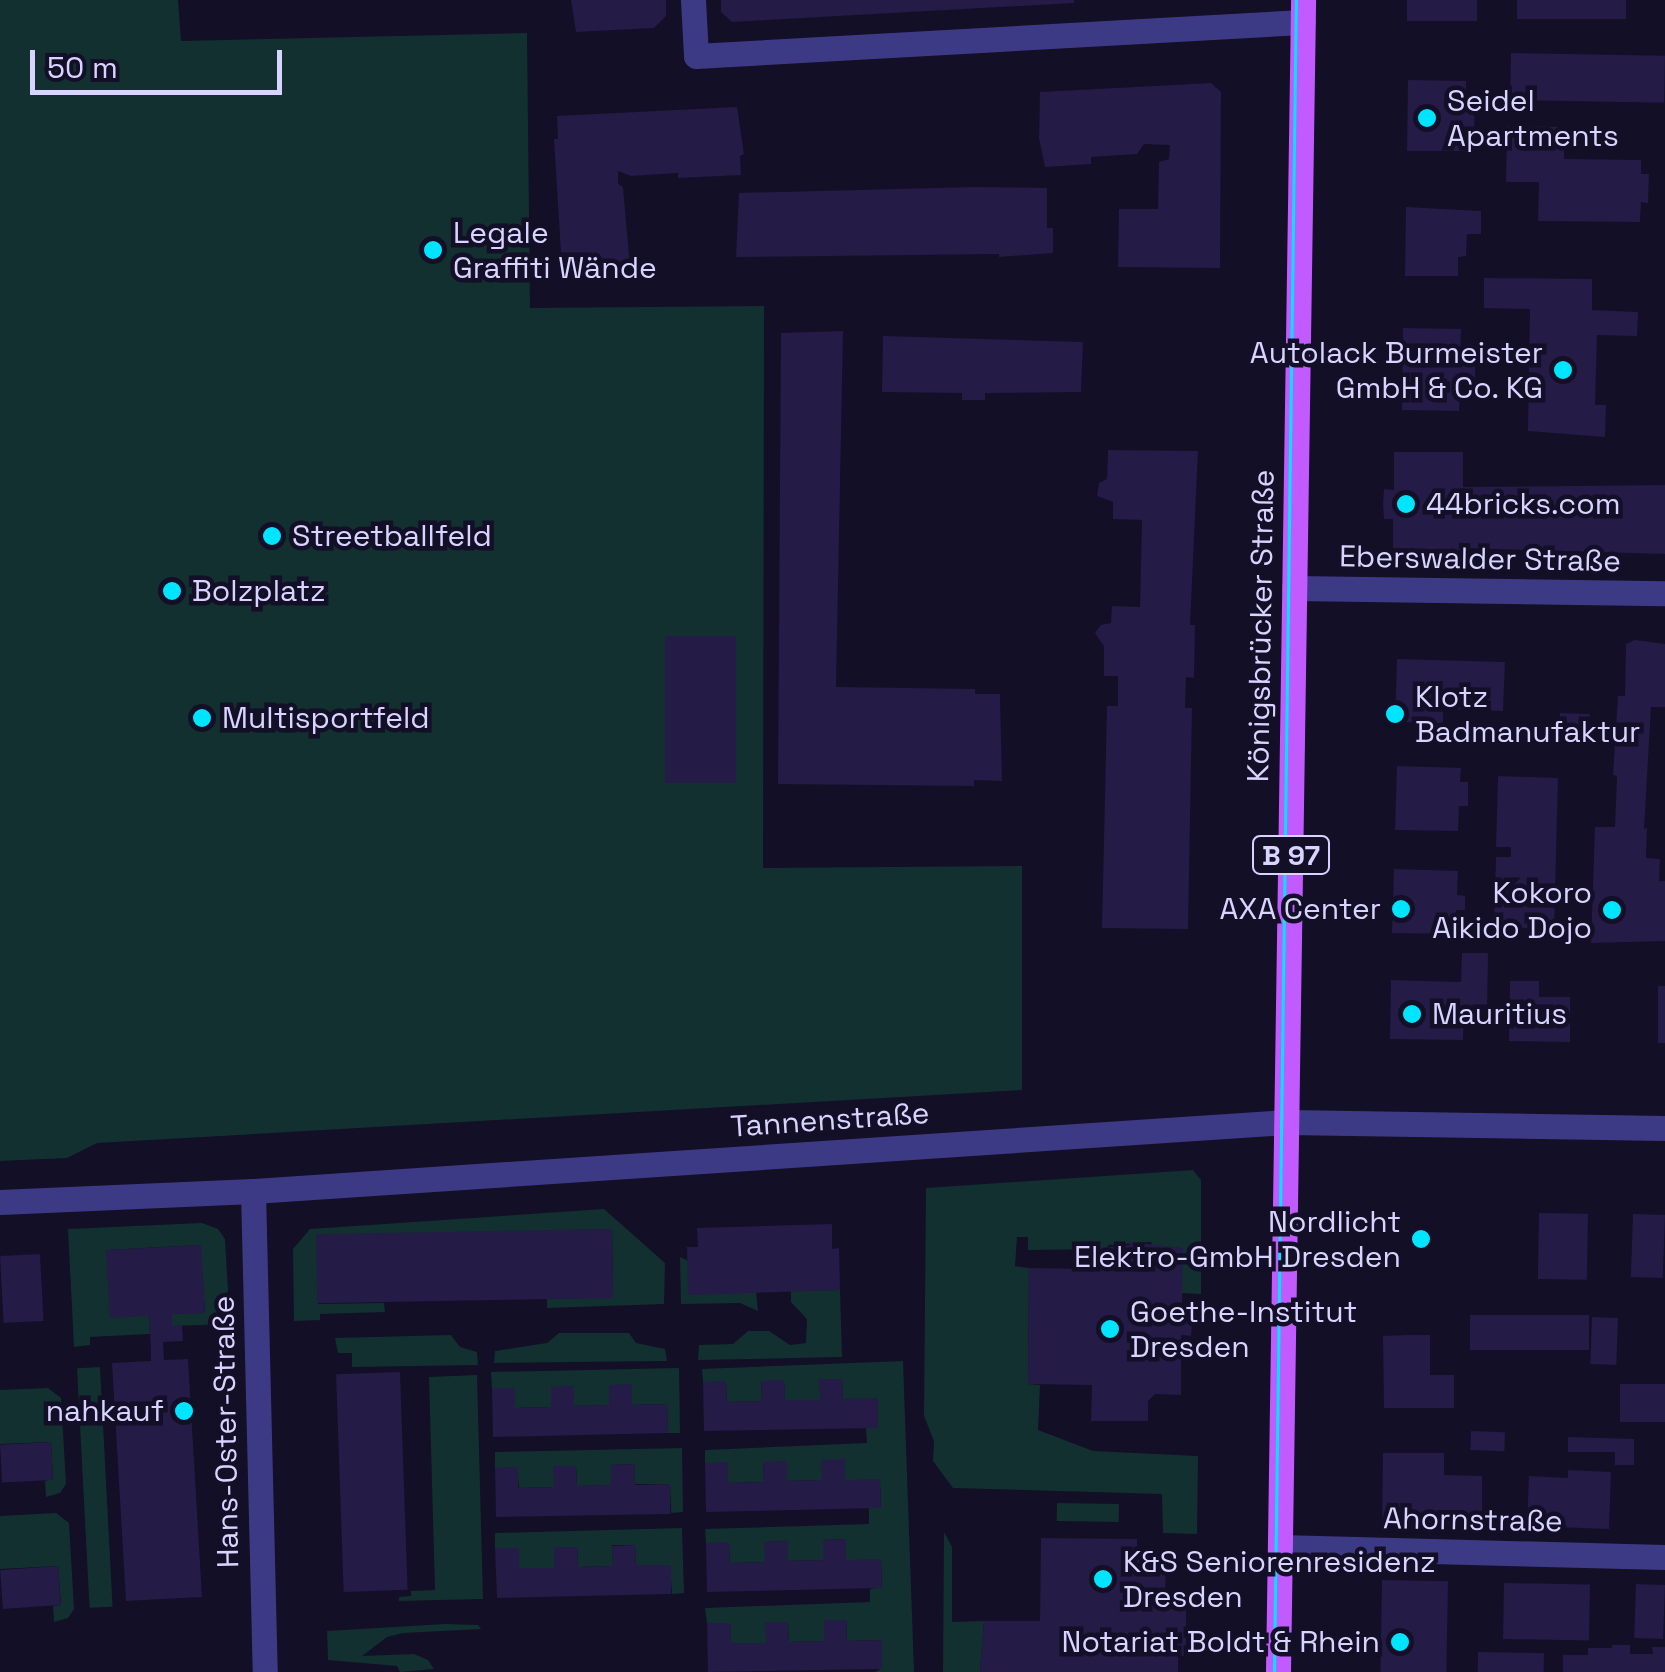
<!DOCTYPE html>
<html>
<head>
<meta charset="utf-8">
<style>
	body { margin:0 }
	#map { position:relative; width:1665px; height:1672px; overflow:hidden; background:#130f26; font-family:"Space Grotesk",sans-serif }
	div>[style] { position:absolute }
	.green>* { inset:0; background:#12302f; transform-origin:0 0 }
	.building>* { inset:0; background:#241b47; transform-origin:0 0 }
	.minor>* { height:25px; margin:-12.5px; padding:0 12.5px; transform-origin:12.5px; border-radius:12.5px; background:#3d3a85 }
	.major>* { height:25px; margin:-12.5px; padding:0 12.5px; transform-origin:12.5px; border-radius:12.5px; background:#c25bff }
	.tram>* { height:2.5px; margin:-1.25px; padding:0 1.25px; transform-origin:1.25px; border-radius:1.25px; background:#00e5ff }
	.dots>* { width:28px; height:28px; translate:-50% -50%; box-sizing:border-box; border:5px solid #130f26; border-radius:50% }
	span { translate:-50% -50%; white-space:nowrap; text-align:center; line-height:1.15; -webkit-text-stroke:9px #130f26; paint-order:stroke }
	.shield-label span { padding:2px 8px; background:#130f26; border:2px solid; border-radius:8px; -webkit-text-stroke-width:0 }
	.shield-label { font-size:28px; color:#d9d4ff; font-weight:700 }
	.poi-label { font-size:30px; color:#d9d4ff }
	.left { translate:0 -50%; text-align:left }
	.right { translate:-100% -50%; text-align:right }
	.street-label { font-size:30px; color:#d9d4ff }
	.scale { position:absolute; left:30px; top:50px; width:252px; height:45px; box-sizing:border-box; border:5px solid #d9d4ff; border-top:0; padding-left:12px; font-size:30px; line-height:35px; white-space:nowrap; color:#d9d4ff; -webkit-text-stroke:8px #130f26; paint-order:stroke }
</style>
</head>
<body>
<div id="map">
	<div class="green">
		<div style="clip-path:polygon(0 0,178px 0,181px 41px,527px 33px,530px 308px,764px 306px,763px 868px,1022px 866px,1022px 1090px,97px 1143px,67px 1158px,0 1161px)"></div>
		<div style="clip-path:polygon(1193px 1170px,1201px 1180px,1201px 1294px,1182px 1293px,1182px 1248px,1152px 1247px,1151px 1242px,1108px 1245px,1108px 1249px,1028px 1250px,1028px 1237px,1017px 1237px,1015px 1266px,1029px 1268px,1028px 1384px,1040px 1385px,1038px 1430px,1093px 1451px,1198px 1456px,1197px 1534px,1163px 1533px,1162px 1494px,953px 1488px,933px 1461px,934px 1441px,924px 1416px,926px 1188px)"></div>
		<div style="clip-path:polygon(604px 1209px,665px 1263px,664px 1304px,547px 1308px,547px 1299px,613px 1297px,612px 1229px,317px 1236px,318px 1304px,384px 1303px,385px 1312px,320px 1314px,320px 1320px,294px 1321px,293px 1249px,310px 1229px)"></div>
		<div style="clip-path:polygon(202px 1223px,218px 1229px,225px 1239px,230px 1324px,172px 1326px,172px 1314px,205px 1312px,200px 1245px,107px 1250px,149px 1316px,150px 1334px,90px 1337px,90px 1345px,74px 1347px,68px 1229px)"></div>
		<div style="clip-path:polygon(680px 1257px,756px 1292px,758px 1311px,740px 1303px,681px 1304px)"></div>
		<div style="clip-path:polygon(840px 1290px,842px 1357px,698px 1360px,699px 1345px,733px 1344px,748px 1331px,769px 1331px,790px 1345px,806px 1343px,807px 1319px,791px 1302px,791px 1291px)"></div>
		<div style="clip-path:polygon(559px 1333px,629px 1333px,636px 1343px,665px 1349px,667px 1361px,494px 1363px,495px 1351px,547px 1343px)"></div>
		<div style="clip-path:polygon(451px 1335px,460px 1347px,477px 1352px,478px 1365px,352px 1367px,352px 1353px,338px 1353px,335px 1338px)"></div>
		<div style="clip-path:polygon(903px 1361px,914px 1672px,875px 1672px,882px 1668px,882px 1640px,847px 1641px,846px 1620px,824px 1620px,824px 1641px,789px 1642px,788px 1622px,766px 1623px,766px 1643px,731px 1643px,730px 1623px,707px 1623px,705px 1608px,870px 1602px,870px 1589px,882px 1587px,881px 1560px,846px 1560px,845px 1539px,823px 1540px,823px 1560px,788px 1561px,788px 1541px,765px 1542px,765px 1562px,730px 1563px,729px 1543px,706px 1543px,705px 1529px,869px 1524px,869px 1508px,881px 1508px,880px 1480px,845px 1480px,822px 1460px,822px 1480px,787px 1481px,763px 1463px,764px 1482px,728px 1483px,728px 1463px,705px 1463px,705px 1450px,867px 1443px,866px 1428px,878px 1427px,878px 1399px,843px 1399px,842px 1379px,820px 1379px,820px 1400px,785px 1400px,784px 1381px,761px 1381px,762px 1401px,727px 1402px,726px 1382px,703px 1382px,702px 1369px)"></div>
		<div style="left:100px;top:1367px;width:240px;height:23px;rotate:87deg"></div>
		<div style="clip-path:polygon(679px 1368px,680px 1433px,668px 1433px,667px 1404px,632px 1405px,632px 1385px,609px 1405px,574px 1406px,573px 1387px,552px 1387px,551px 1407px,515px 1408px,515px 1388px,492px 1388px,491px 1372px)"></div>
		<div style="clip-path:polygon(477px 1375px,483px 1599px,399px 1601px,399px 1597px,411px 1596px,411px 1591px,435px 1590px,429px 1377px)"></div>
		<div style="clip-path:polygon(48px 1388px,61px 1398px,66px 1484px,60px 1493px,46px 1497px,45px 1481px,53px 1479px,51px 1442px,0 1444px,0 1390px)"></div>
		<div style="clip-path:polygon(682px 1448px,683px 1512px,671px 1513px,670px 1484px,635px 1484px,634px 1464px,612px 1465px,612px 1485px,577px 1486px,576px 1466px,554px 1467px,554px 1487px,519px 1488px,517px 1468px,495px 1468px,495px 1452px)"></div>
		<div style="left:1057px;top:1503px;width:62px;height:18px;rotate:1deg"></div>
		<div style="clip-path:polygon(56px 1513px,69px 1523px,74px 1609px,68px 1618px,54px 1622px,53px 1606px,61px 1605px,58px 1566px,0 1569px,0 1516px)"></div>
		<div style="clip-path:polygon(682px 1528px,684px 1593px,672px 1594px,670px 1565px,636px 1565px,635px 1545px,612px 1545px,613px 1566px,578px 1567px,577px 1547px,555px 1547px,554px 1568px,519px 1569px,495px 1549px,495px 1533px)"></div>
		<div style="clip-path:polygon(944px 1532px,952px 1547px,952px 1622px,984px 1621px,980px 1672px,943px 1672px)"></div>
		<div style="clip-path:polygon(445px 1624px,478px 1625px,481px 1629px,403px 1633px,387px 1637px,362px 1656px,414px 1654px,428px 1660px,434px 1669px,400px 1672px,397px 1666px,328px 1660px,327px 1631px)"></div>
	</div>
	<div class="building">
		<div style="clip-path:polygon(571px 0,666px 0,666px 16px,654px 28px,576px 32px)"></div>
		<div style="clip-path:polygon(721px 0,1074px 0,1074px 3px,732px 22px,721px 12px)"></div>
		<div style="left:1407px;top:0;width:70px;height:21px"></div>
		<div style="left:1517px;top:0;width:109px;height:19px"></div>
		<div style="left:1511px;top:53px;width:154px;height:47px;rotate:1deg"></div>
		<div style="clip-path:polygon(1408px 80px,1466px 81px,1466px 101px,1475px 101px,1474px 131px,1466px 131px,1466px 151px,1407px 151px)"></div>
		<div style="clip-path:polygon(1211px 83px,1221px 92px,1220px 268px,1118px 267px,1119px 209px,1158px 209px,1159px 162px,1169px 159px,1170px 145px,1144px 144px,1137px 154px,1091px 157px,1091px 164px,1045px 167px,1039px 138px,1040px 92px)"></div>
		<div style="clip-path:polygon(737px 107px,744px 154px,740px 156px,741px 175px,678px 178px,678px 173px,631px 176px,618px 171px,618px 184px,623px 187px,630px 267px,562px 269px,554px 139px,558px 139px,557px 116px)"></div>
		<div style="clip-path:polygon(1507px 126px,1564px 127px,1564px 159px,1641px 160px,1641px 174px,1649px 174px,1648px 203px,1641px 202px,1640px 222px,1538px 221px,1539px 182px,1506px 182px)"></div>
		<div style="clip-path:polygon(975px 187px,1047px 188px,1047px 228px,1053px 228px,1053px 253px,999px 257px,999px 254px,736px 257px,739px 193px)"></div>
		<div style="clip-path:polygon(1406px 207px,1481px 211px,1481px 234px,1467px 234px,1466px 256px,1458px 257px,1458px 276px,1405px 276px)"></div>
		<div style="clip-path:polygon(1484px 278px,1592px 279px,1592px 310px,1638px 312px,1637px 336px,1597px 335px,1595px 405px,1606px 405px,1605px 437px,1528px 431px,1530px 309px,1484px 308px)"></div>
		<div style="clip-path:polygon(1403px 328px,1461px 329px,1460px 355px,1475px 355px,1475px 383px,1460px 383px,1459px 411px,1402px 410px)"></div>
		<div style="clip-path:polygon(843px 331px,836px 687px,975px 689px,975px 694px,1000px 694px,1002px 781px,974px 780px,974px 786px,778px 784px,781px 333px)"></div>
		<div style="clip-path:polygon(883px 336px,1083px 342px,1081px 392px,985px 393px,985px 400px,962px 400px,962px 393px,882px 392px)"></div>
		<div style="clip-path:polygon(1108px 450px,1198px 451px,1190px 625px,1195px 625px,1194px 678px,1186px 677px,1185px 708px,1192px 708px,1188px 929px,1102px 928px,1107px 706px,1118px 706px,1118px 676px,1104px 676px,1104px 646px,1095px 633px,1101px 625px,1111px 623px,1112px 606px,1140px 607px,1142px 520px,1113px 519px,1113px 502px,1097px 496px,1099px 483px,1107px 479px)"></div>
		<div style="clip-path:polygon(1394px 452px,1463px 452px,1463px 487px,1665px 485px,1665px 554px,1462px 548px,1462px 560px,1393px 559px,1393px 519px,1384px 519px,1383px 504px,1384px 489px,1394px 490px)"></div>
		<div style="left:665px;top:636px;width:71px;height:147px"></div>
		<div style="clip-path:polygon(1635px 640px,1665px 644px,1665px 707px,1651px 707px,1644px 829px,1647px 828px,1646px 858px,1660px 859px,1659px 881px,1665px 881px,1665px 941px,1591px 943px,1595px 827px,1615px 827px,1617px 776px,1613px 775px,1618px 696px,1625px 696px,1626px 644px)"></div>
		<div style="clip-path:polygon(1397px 659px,1505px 662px,1503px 711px,1443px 709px,1443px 723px,1395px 722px)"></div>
		<div style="left:1560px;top:713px;width:30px;height:30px;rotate:2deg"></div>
		<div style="clip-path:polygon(1397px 766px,1461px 768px,1460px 782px,1468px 782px,1468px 806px,1459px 806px,1458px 831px,1395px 830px)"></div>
		<div style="clip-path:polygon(1498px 776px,1558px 778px,1554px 929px,1494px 927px,1496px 857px,1511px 857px,1511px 847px,1496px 847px)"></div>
		<div style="clip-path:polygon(1394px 869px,1458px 871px,1457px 895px,1465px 896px,1465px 910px,1456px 910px,1456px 934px,1392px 933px)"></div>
		<div style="clip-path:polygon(1462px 953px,1488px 953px,1487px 1014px,1464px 1014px,1463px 1040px,1390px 1039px,1391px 980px,1461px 982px)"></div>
		<div style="clip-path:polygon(1510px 981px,1539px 981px,1539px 997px,1570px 997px,1570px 1042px,1509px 1041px)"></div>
		<div style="left:1658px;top:986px;width:7px;height:57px"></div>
		<div style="left:1539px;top:1213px;width:49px;height:66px;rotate:1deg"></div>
		<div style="left:1633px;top:1214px;width:32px;height:63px;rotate:2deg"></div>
		<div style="clip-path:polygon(832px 1224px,832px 1249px,839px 1248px,840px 1290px,688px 1295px,687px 1247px,698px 1247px,697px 1228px)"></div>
		<div style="left:612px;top:1229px;width:69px;height:296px;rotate:89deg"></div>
		<div style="clip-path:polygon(1130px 1242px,1183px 1248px,1182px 1307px,1192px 1307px,1192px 1322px,1191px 1336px,1181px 1335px,1181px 1395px,1155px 1394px,1148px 1401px,1148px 1421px,1091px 1421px,1092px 1385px,1028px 1384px,1029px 1268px,1091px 1269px,1091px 1249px,1130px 1245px)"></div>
		<div style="clip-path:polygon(201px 1245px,205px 1313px,172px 1314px,172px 1326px,182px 1325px,183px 1341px,163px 1342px,164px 1360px,188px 1359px,202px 1597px,126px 1601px,112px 1363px,151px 1361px,151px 1350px,149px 1316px,110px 1318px,106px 1250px)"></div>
		<div style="left:40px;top:1254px;width:67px;height:40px;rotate:87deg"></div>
		<div style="left:1470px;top:1315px;width:119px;height:35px"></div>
		<div style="left:1592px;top:1317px;width:26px;height:47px;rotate:2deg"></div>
		<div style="clip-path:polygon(1407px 1335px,1430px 1335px,1430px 1375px,1454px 1375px,1454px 1408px,1384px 1408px,1383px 1336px)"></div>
		<div style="left:400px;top:1372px;width:218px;height:64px;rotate:88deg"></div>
		<div style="clip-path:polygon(819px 1379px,842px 1379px,843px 1399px,878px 1398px,878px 1428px,704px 1431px,703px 1382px,726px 1381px,727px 1402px,762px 1401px,761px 1381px,784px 1380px,785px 1400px,820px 1400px)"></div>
		<div style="clip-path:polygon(632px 1384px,632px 1405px,667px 1404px,668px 1433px,493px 1437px,492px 1388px,515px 1388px,515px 1408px,551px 1407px,551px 1387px,574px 1386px,574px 1406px,609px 1405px,609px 1385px)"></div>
		<div style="left:1620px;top:1384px;width:45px;height:38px"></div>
		<div style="left:1471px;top:1431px;width:34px;height:19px;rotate:2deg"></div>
		<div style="clip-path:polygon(1568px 1437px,1634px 1439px,1634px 1465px,1615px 1465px,1615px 1452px,1568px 1452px)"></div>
		<div style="left:51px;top:1442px;width:38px;height:51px;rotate:87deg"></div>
		<div style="clip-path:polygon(1383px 1453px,1444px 1453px,1444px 1475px,1482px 1476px,1482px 1526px,1382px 1525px)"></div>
		<div style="clip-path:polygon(845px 1459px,845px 1480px,880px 1479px,881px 1508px,706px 1512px,705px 1463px,728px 1462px,728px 1483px,764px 1482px,763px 1462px,787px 1461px,787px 1481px,822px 1480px,821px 1460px)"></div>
		<div style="clip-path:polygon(634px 1464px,635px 1485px,670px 1484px,670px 1514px,496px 1517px,495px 1468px,518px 1467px,518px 1488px,554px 1487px,553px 1466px,576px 1466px,577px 1486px,611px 1485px,611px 1465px)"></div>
		<div style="clip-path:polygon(1568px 1470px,1611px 1472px,1609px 1529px,1527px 1526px,1529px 1476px,1568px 1478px)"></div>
		<div style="clip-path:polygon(1041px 1538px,1137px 1539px,1137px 1551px,1166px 1551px,1165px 1608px,1186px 1608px,1186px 1656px,1178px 1656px,1178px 1672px,980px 1672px,984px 1621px,1040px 1621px)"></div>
		<div style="clip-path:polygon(846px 1539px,846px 1560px,881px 1559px,882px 1588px,707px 1592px,706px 1543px,729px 1542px,730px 1563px,765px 1562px,764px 1542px,788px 1541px,788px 1561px,823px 1560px,823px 1540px)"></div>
		<div style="clip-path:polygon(635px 1545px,636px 1565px,671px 1565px,671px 1594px,497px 1598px,495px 1548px,519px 1548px,519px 1568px,554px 1568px,554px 1547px,577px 1547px,578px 1567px,613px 1566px,612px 1546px)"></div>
		<div style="left:58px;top:1566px;width:39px;height:58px;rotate:86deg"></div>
		<div style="left:1382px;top:1580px;width:66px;height:92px;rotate:1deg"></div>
		<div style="left:1504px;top:1583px;width:86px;height:56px;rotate:1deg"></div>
		<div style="left:1636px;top:1584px;width:29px;height:54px;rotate:2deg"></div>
		<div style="clip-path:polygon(824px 1620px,846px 1620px,847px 1641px,882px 1640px,882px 1669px,708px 1672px,707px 1623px,730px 1623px,731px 1643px,766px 1643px,765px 1622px,788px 1622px,789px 1642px,824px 1641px)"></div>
		<div style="clip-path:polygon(1612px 1645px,1630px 1645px,1630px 1654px,1653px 1654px,1652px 1647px,1665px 1647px,1665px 1672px,1563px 1672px,1563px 1655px,1588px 1655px,1588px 1648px,1612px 1648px)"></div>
		<div style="left:1478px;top:1652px;width:66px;height:20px;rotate:1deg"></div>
	</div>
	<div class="minor">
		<div style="left:693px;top:0;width:56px;rotate:86.9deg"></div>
		<div style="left:696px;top:56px;width:608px;rotate:-3.21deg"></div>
		<div style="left:1294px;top:588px;width:371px;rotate:0.8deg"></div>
		<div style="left:253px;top:1191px;width:481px;rotate:88.6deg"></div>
		<div style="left:0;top:1202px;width:253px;rotate:-2.5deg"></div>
		<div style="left:253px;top:1191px;width:1036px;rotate:-3.82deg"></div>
		<div style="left:1287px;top:1122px;width:378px;rotate:0.9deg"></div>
		<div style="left:1280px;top:1547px;width:385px;rotate:1.5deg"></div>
	</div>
	<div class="major">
		<div style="left:1278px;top:1672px;width:1672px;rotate:-89.14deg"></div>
	</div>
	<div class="tram">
		<div style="left:1274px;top:1672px;width:1672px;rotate:-89.25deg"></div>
	</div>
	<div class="dots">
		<div style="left:1427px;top:118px;background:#00e5ff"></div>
		<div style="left:433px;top:250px;background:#00e5ff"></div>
		<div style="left:1563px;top:370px;background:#00e5ff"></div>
		<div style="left:1406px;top:504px;background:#00e5ff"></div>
		<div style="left:272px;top:536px;background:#00e5ff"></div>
		<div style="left:172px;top:591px;background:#00e5ff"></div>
		<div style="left:1395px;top:714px;background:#00e5ff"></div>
		<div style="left:202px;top:718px;background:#00e5ff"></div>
		<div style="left:1401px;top:909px;background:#00e5ff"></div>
		<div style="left:1612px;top:910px;background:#00e5ff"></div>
		<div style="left:1412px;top:1014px;background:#00e5ff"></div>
		<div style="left:1421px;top:1239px;background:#00e5ff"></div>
		<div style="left:1110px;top:1329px;background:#00e5ff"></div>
		<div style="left:184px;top:1411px;background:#00e5ff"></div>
		<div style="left:1103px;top:1579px;background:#00e5ff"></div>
		<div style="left:1400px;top:1642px;background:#00e5ff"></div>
	</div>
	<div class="shield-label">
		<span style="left:1291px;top:855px">B 97</span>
	</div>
	<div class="poi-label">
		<span class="left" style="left:1447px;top:118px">Seidel<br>Apartments</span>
		<span class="left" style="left:453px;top:250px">Legale<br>Graffiti Wände</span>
		<span class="right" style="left:1543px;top:370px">Autolack Burmeister<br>GmbH &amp; Co. KG</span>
		<span class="left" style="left:1426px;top:504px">44bricks.com</span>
		<span class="left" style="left:292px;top:536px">Streetballfeld</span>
		<span class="left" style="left:192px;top:591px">Bolzplatz</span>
		<span class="left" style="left:1415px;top:714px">Klotz<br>Badmanufaktur</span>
		<span class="left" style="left:222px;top:718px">Multisportfeld</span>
		<span class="right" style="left:1592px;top:910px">Kokoro<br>Aikido Dojo</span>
		<span class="right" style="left:1381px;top:909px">AXA Center</span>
		<span class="left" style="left:1432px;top:1014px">Mauritius</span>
		<span class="right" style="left:1401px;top:1239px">Nordlicht<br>Elektro-GmbH Dresden</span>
		<span class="left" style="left:1130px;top:1329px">Goethe-Institut<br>Dresden</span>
		<span class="right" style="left:164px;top:1411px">nahkauf</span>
		<span class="left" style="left:1123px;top:1579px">K&amp;S Seniorenresidenz<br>Dresden</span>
		<span class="right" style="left:1380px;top:1642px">Notariat Boldt &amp; Rhein</span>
	</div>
	<div class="street-label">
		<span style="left:1480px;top:559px;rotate:1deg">Eberswalder Straße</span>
		<span style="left:1261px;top:626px;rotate:-89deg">Königsbrücker Straße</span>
		<span style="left:830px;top:1120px;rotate:-4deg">Tannenstraße</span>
		<span style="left:226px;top:1432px;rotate:-91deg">Hans-Oster-Straße</span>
		<span style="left:1473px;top:1520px;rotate:1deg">Ahornstraße</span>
	</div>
	<div class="scale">50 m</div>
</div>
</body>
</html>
